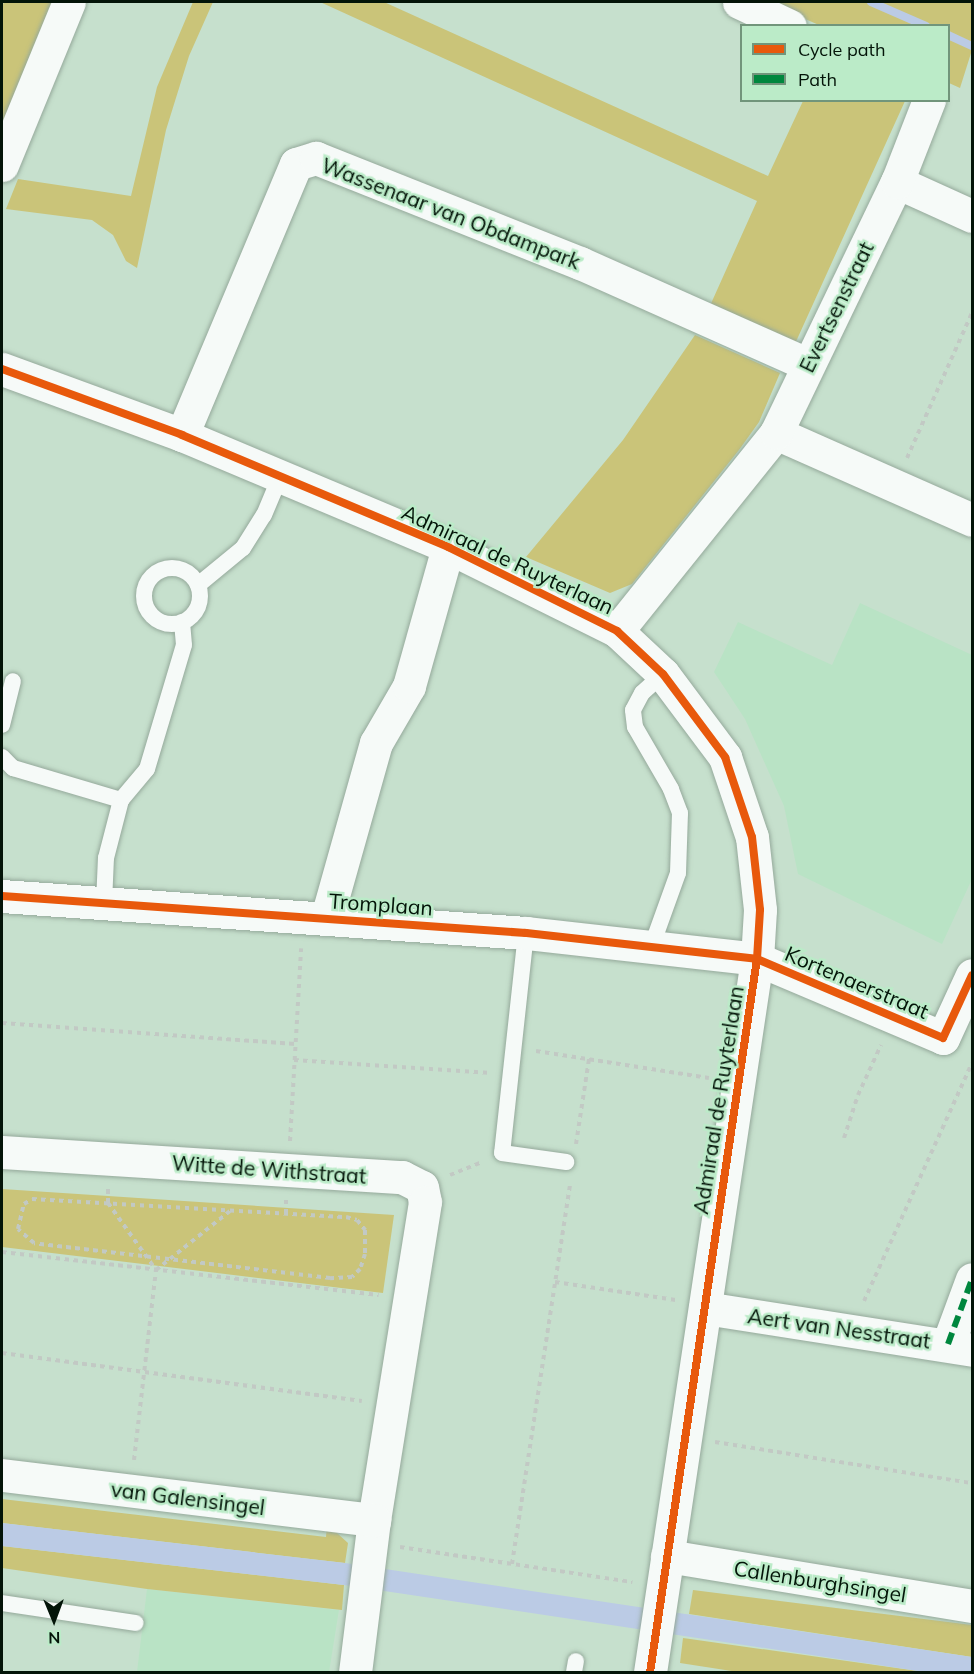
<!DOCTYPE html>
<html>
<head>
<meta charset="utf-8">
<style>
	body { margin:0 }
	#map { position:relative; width:974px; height:1674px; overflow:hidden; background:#c6e0cd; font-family:Mulish,sans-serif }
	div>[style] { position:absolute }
	.built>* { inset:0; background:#b9e3c5 }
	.green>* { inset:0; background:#cac479 }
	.water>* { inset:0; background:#bbcbe5 }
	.stream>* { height:8px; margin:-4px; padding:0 4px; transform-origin:4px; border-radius:4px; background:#bbcbe5 }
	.path>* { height:4px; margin-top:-2px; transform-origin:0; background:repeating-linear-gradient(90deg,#c2c9c4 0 4.5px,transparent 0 9px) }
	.roads { filter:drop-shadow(0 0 2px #95a99b) drop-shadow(0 0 2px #95a99b) }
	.lane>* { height:16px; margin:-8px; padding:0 8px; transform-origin:8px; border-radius:8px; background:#f6faf8 }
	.lane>.ring { margin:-8px; padding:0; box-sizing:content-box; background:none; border:16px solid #f6faf8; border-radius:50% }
	.street>* { height:33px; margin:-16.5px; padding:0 16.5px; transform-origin:16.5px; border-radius:16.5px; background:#f6faf8 }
	.quiet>* { height:6px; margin-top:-3px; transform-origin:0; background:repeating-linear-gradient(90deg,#00873e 0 12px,transparent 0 18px) }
	.cycleway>* { height:8px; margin:-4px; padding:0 4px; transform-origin:4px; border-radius:4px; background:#e8590c }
	span { translate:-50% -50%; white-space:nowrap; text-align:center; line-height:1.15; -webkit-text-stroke:5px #bbebc8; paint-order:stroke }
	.street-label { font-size:21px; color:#031408 }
	.frame { position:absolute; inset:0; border:3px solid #031408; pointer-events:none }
	.legend { position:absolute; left:740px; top:24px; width:210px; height:78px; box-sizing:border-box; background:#bbebc8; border:2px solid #71957b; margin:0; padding:8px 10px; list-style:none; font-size:18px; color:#031408 }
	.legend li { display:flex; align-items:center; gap:12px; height:30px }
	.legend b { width:30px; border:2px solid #71957b }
	.north { position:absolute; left:24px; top:1590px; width:60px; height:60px; -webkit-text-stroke:4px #bbebc8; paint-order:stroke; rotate:179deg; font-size:16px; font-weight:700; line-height:24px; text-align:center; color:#031408 }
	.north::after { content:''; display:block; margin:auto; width:21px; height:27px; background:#031408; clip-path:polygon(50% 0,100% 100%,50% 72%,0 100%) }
</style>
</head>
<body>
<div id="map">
	<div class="built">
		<div style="clip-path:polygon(860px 603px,972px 655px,972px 879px,942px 944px,798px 874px,784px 806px,745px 719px,714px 672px,738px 622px,832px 665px)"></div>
		<div style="clip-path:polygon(147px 1589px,339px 1610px,329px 1672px,137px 1672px)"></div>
	</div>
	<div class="green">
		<div style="clip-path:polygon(4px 2px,52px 2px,2px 125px,2px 7px)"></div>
		<div style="clip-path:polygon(193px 2px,213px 2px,189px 56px,166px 130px,137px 268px,126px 261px,113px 235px,92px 220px,6px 209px,18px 179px,131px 196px,157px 87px)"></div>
		<div style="clip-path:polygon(320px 2px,384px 2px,768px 176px,803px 101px,905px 101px,794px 346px,709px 308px,757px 201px)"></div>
		<div style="clip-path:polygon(766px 2px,972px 2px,972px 50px,960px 88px,949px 83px,948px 26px,819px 25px)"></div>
		<div style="clip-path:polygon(695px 335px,780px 373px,759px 422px,739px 450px,632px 584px,610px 593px,526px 557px,623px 440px)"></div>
		<div style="clip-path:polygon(2px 1189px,394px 1215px,383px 1293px,2px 1247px)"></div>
		<div style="clip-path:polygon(2px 1499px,326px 1537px,327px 1524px,348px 1543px,345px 1563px,2px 1523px)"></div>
		<div style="clip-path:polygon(2px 1546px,344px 1585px,342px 1610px,147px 1589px,2px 1568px)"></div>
		<div style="clip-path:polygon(693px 1590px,972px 1625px,972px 1657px,689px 1614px)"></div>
		<div style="clip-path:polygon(683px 1638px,925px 1672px,738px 1672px,680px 1663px)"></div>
	</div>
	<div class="water">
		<div style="clip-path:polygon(2px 1523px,345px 1563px,972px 1657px,972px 1672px,925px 1672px,344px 1585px,2px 1546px)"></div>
	</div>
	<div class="stream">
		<div style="left:871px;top:2px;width:60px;rotate:23.6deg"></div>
		<div style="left:948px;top:35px;width:26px;rotate:25deg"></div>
	</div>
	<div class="path">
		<div style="left:907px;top:458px;width:159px;rotate:-65.9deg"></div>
		<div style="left:2px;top:1023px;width:294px;rotate:4.1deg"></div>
		<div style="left:536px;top:1051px;width:175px;rotate:8.9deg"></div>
		<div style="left:294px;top:1060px;width:194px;rotate:3.8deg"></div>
		<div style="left:844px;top:1138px;width:45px;rotate:-72deg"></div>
		<div style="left:858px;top:1095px;width:55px;rotate:-65.3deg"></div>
		<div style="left:290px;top:1141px;width:193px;rotate:-86.7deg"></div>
		<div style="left:576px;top:1144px;width:86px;rotate:-81.3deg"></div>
		<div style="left:450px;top:1175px;width:35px;rotate:-22deg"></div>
		<div style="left:108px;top:1189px;width:14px;rotate:90deg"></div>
		<div style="left:108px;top:1203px;width:82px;rotate:54.4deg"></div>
		<div style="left:156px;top:1270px;width:95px;rotate:-38.6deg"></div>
		<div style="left:32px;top:1199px;width:315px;rotate:3.3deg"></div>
		<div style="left:346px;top:1217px;width:11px;rotate:15deg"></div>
		<div style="left:357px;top:1220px;width:13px;rotate:51deg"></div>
		<div style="left:365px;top:1230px;width:24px;rotate:90deg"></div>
		<div style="left:365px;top:1254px;width:16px;rotate:108deg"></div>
		<div style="left:360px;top:1269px;width:11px;rotate:135deg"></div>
		<div style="left:352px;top:1277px;width:22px;rotate:177deg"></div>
		<div style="left:330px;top:1278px;width:298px;rotate:-173.3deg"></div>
		<div style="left:34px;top:1243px;width:21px;rotate:-139deg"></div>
		<div style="left:18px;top:1229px;width:26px;rotate:-77deg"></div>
		<div style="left:24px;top:1204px;width:9px;rotate:-32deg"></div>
		<div style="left:286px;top:1213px;width:14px;rotate:-90deg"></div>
		<div style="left:2px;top:1252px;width:379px;rotate:6.5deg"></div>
		<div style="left:555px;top:1282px;width:122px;rotate:8.5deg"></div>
		<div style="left:864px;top:1301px;width:261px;rotate:-65.6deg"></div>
		<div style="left:2px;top:1353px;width:363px;rotate:7.6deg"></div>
		<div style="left:715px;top:1442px;width:260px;rotate:9.1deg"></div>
		<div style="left:134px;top:1460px;width:191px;rotate:-83.4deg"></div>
		<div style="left:400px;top:1547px;width:235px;rotate:8.6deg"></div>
		<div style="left:512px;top:1564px;width:384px;rotate:-81.3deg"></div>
	</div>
	<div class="roads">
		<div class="lane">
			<div class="ring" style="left:144px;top:568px;width:40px;height:40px"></div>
			<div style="left:198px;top:585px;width:58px;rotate:-39.4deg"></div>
			<div style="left:243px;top:548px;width:39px;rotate:-58deg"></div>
			<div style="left:264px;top:515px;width:41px;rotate:-67.2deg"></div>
			<div style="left:2px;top:725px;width:45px;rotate:-76deg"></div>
			<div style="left:2px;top:757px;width:16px;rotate:45deg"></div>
			<div style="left:13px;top:768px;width:113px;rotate:16.5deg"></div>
			<div style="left:104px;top:903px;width:45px;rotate:-87.5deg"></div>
			<div style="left:106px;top:858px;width:60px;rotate:-75.5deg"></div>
			<div style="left:121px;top:800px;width:40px;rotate:-50deg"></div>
			<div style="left:147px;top:769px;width:129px;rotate:-73.4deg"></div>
			<div style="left:184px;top:645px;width:23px;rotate:-95deg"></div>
			<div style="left:526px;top:933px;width:221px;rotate:96.2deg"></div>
			<div style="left:502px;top:1153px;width:65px;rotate:8deg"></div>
			<div style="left:651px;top:948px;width:80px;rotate:-70.2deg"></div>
			<div style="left:678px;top:873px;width:60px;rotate:-88.1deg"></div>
			<div style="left:680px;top:813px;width:26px;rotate:-111deg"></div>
			<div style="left:671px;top:789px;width:72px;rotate:-120.1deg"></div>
			<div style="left:635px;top:727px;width:17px;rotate:-97deg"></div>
			<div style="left:633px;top:710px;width:19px;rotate:-62deg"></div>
			<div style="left:642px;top:693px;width:28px;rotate:-42deg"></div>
			<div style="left:2px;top:1603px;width:135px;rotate:8.5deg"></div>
			<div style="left:574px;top:1672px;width:11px;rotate:-80deg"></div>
		</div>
		<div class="street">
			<div style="left:739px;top:2px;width:56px;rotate:25.2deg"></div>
			<div style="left:2px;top:165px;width:176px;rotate:-67.7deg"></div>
			<div style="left:897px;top:182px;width:82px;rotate:24.4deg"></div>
			<div style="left:2px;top:369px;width:192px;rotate:20.1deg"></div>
			<div style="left:182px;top:435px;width:289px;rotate:22.8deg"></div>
			<div style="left:448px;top:547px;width:189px;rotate:26.4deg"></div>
			<div style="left:617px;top:631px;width:63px;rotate:43.1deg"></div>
			<div style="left:663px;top:674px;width:104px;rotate:53.2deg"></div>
			<div style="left:725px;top:757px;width:84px;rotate:71.4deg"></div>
			<div style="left:752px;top:837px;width:73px;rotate:83.7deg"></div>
			<div style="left:760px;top:910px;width:49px;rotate:93.5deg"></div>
			<div style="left:757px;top:959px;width:721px;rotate:98.53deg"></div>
			<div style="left:776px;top:433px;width:214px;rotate:23.9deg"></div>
			<div style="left:182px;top:435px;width:294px;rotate:-67.2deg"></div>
			<div style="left:296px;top:164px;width:21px;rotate:-17deg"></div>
			<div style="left:316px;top:158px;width:284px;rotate:21.7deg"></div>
			<div style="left:580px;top:263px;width:248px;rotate:24deg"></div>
			<div style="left:617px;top:631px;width:254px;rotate:-51.2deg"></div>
			<div style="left:776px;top:433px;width:279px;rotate:-64.3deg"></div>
			<div style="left:897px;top:182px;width:88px;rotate:-68.7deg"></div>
			<div style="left:2px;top:896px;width:525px;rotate:4.04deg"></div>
			<div style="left:526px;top:933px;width:232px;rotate:6.4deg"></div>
			<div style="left:757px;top:959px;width:202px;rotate:23deg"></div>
			<div style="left:943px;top:1038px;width:69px;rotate:-65.3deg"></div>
			<div style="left:327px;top:917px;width:181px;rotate:-74.3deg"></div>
			<div style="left:376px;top:743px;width:66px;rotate:-59.9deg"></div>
			<div style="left:409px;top:686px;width:144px;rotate:-74.3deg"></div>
			<div style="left:2px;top:1152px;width:401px;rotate:3.6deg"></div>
			<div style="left:402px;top:1177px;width:22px;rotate:27deg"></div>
			<div style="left:422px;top:1187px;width:15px;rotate:79deg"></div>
			<div style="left:425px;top:1202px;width:322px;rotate:99.1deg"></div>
			<div style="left:374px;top:1520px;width:153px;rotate:97.1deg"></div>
			<div style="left:705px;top:1308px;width:270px;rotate:8.9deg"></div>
			<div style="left:948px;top:1344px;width:69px;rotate:-69.7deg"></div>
			<div style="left:2px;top:1475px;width:375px;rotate:6.9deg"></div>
			<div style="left:667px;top:1556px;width:309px;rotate:9.3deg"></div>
		</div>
	</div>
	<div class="quiet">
		<div style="left:948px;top:1344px;width:69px;rotate:-69.7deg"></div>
	</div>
	<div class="cycleway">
		<div style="left:2px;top:369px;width:192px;rotate:20.1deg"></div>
		<div style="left:182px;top:435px;width:289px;rotate:22.8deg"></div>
		<div style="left:448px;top:547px;width:189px;rotate:26.4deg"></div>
		<div style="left:617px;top:631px;width:63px;rotate:43.1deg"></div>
		<div style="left:663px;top:674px;width:104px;rotate:53.2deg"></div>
		<div style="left:725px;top:757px;width:84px;rotate:71.4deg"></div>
		<div style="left:752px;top:837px;width:73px;rotate:83.7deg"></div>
		<div style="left:760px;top:910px;width:49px;rotate:93.5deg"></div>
		<div style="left:757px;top:959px;width:721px;rotate:98.53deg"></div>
		<div style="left:2px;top:896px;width:525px;rotate:4.04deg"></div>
		<div style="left:526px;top:933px;width:232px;rotate:6.4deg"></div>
		<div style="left:757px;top:959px;width:202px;rotate:23deg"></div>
		<div style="left:943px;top:1038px;width:69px;rotate:-65.3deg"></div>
	</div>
	<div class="street-label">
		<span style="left:451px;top:213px;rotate:21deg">Wassenaar van Obdampark</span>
		<span style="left:836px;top:307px;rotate:-64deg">Evertsenstraat</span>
		<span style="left:508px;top:559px;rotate:25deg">Admiraal de Ruyterlaan</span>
		<span style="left:381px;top:904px;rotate:4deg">Tromplaan</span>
		<span style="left:857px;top:982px;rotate:23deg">Kortenaerstraat</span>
		<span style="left:718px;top:1100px;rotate:-81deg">Admiraal de Ruyterlaan</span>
		<span style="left:269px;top:1169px;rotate:4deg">Witte de Withstraat</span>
		<span style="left:839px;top:1328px;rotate:8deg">Aert van Nesstraat</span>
		<span style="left:188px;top:1498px;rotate:7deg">van Galensingel</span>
		<span style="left:820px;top:1581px;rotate:9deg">Callenburghsingel</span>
	</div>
	<div class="frame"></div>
	<ul class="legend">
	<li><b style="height:8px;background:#e8590c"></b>Cycle path</li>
	<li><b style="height:8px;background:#00873e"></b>Path</li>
	</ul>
	<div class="north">N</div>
</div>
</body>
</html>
